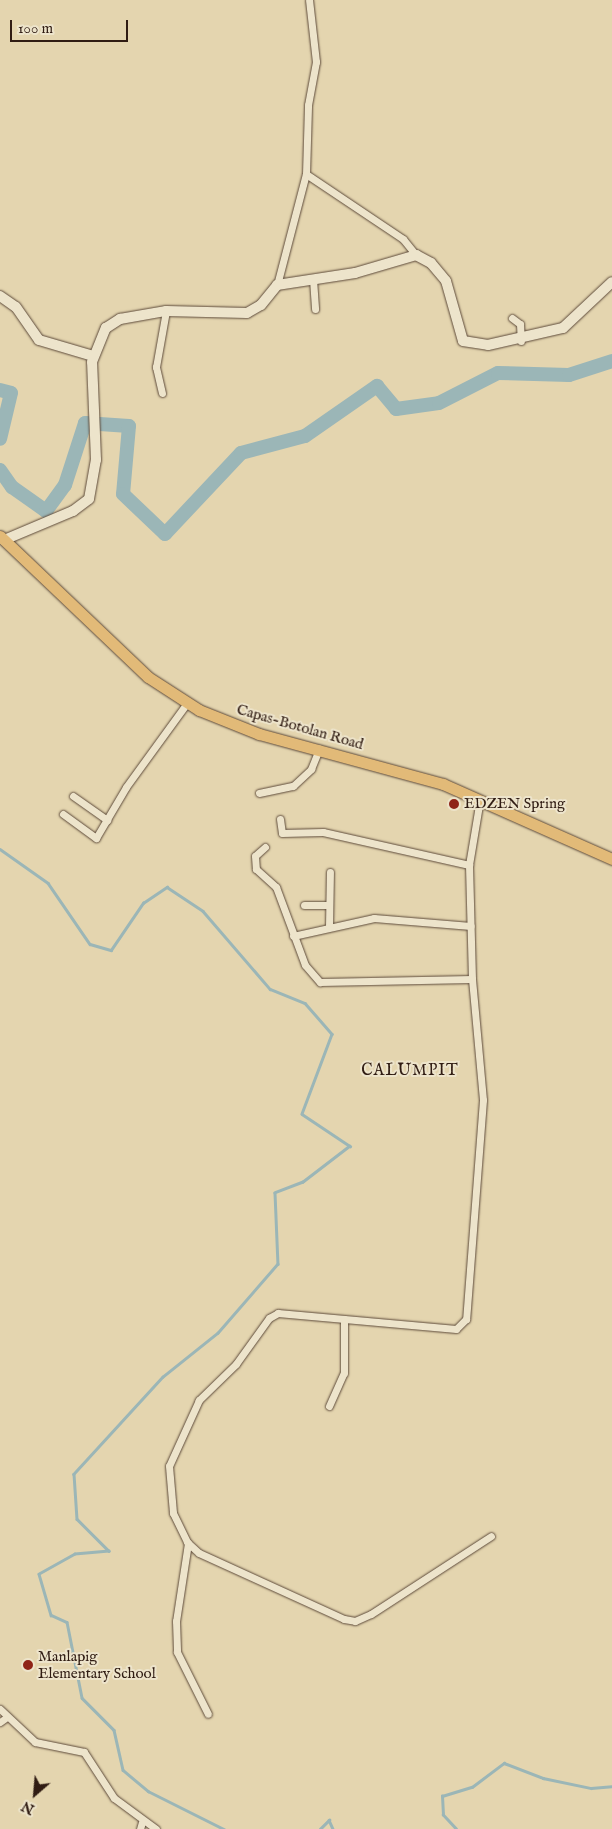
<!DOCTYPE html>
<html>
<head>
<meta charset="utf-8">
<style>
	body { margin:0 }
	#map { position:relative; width:612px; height:1829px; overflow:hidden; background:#e4d5af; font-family:"IM FELL English",serif }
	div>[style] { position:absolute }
	.stream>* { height:2.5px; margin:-1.25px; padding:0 1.25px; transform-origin:1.25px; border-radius:1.25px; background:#9bb6b7 }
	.river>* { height:14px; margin:-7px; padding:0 7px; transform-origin:7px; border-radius:7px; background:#9bb6b7 }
	.roads { filter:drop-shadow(0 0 1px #5d4a3a) drop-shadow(0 0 1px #5d4a3a) }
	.street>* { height:7px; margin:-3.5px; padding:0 3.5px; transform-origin:3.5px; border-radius:3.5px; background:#ede4cb }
	.secondary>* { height:10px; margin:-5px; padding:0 5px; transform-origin:5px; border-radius:5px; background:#ede4cb }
	.primary>* { height:11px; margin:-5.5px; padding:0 5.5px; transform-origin:5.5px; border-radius:5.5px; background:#e2ba78 }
	.dots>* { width:14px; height:14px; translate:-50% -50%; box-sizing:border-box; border:2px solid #ede4cb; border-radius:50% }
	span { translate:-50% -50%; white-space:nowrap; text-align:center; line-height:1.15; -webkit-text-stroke:4px #ede4cb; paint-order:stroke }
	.street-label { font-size:15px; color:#301c13 }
	.poi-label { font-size:15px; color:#301c13 }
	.left { translate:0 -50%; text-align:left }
	.neighbourhood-label { font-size:16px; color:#301c13; letter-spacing:1px }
	.north { position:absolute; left:10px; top:1769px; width:50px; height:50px; -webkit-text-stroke:4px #ede4cb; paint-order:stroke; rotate:207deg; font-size:14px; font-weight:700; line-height:20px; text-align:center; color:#301c13 }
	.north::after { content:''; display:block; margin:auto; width:18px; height:22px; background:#301c13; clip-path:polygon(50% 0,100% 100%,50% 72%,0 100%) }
	.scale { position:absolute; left:10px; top:20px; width:118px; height:22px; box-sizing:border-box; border:2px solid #301c13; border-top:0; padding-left:6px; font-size:15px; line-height:18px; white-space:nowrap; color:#301c13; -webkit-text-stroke:4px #ede4cb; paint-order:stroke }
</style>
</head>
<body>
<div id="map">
	<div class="stream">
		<div style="left:0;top:849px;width:59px;rotate:35.3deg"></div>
		<div style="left:48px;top:883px;width:74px;rotate:55.5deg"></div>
		<div style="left:90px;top:944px;width:22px;rotate:16deg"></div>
		<div style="left:111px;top:950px;width:57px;rotate:-55.8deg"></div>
		<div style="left:143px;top:903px;width:29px;rotate:-34deg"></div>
		<div style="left:167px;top:887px;width:43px;rotate:33.7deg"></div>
		<div style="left:203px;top:911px;width:103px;rotate:49.3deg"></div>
		<div style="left:270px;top:989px;width:38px;rotate:22deg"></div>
		<div style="left:305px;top:1003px;width:41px;rotate:48.9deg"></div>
		<div style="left:332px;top:1034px;width:85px;rotate:110.6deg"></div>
		<div style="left:302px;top:1114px;width:58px;rotate:33.7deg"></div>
		<div style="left:350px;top:1146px;width:59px;rotate:142.5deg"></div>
		<div style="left:303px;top:1182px;width:30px;rotate:159deg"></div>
		<div style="left:275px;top:1193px;width:71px;rotate:87.6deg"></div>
		<div style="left:278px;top:1264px;width:91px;rotate:131deg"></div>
		<div style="left:218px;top:1333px;width:70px;rotate:141.3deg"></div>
		<div style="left:163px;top:1377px;width:132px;rotate:132.5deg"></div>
		<div style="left:74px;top:1474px;width:45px;rotate:86.2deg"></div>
		<div style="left:77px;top:1519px;width:45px;rotate:45deg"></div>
		<div style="left:109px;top:1551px;width:34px;rotate:175deg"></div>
		<div style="left:75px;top:1554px;width:41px;rotate:150.9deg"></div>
		<div style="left:39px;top:1574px;width:43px;rotate:73.7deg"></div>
		<div style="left:51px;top:1615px;width:17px;rotate:24deg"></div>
		<div style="left:67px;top:1622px;width:77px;rotate:78.8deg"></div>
		<div style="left:82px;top:1698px;width:45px;rotate:45deg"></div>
		<div style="left:114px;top:1730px;width:41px;rotate:77.3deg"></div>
		<div style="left:123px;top:1770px;width:33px;rotate:40deg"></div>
		<div style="left:148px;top:1791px;width:85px;rotate:26.6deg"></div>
		<div style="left:320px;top:1829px;width:13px;rotate:-45deg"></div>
		<div style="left:329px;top:1820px;width:10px;rotate:66deg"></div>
		<div style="left:456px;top:1829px;width:19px;rotate:-133deg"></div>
		<div style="left:443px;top:1815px;width:19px;rotate:-93deg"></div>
		<div style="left:442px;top:1796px;width:31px;rotate:-17deg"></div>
		<div style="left:472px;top:1787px;width:40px;rotate:-37deg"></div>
		<div style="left:504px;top:1763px;width:42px;rotate:21deg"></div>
		<div style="left:543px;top:1778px;width:49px;rotate:11.8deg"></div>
		<div style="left:591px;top:1788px;width:21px;rotate:-5deg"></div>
	</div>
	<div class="river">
		<div style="left:0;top:390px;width:11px;rotate:15deg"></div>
		<div style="left:11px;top:393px;width:47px;rotate:103.4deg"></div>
		<div style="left:0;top:470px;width:21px;rotate:55deg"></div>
		<div style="left:12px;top:487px;width:42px;rotate:35.2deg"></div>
		<div style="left:46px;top:511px;width:32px;rotate:-54deg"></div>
		<div style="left:65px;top:485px;width:65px;rotate:-72.1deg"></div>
		<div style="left:85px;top:423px;width:44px;rotate:3.9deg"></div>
		<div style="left:129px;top:426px;width:68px;rotate:95deg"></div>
		<div style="left:123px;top:494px;width:58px;rotate:43.6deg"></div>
		<div style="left:165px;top:534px;width:111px;rotate:-46.8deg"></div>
		<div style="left:241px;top:453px;width:66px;rotate:-14.9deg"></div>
		<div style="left:305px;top:436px;width:88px;rotate:-34.8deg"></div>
		<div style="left:377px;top:386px;width:30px;rotate:50deg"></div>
		<div style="left:396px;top:409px;width:43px;rotate:-7.9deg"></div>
		<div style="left:439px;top:403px;width:66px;rotate:-27deg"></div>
		<div style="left:498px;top:373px;width:71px;rotate:1.6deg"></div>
		<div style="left:569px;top:375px;width:45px;rotate:-18deg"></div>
	</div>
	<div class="roads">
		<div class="street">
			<div style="left:306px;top:174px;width:117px;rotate:33.8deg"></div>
			<div style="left:403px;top:239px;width:21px;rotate:51deg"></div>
			<div style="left:313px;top:279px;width:30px;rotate:86deg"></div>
			<div style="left:277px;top:285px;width:115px;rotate:-75.4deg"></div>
			<div style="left:306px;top:174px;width:69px;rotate:-88.3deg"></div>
			<div style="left:308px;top:105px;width:44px;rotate:-79.5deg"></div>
			<div style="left:316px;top:62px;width:62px;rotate:-96.4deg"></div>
			<div style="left:512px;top:318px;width:10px;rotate:37deg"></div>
			<div style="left:520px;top:324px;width:17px;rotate:87deg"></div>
			<div style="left:162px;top:393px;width:27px;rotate:-103deg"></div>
			<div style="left:156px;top:367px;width:57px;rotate:-79.9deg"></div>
			<div style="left:259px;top:793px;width:35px;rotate:-12deg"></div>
			<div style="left:293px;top:786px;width:25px;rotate:-43deg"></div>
			<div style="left:311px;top:769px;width:22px;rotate:-68deg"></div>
			<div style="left:73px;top:796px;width:42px;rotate:35.2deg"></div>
			<div style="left:480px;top:799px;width:67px;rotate:99.5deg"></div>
			<div style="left:469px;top:865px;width:114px;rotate:88.5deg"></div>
			<div style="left:472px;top:979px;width:121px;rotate:84.8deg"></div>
			<div style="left:483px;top:1100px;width:220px;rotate:94.4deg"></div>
			<div style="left:466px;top:1319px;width:14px;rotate:135deg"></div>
			<div style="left:456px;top:1329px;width:179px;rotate:-174.9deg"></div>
			<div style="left:278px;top:1313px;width:10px;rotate:151deg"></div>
			<div style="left:269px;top:1318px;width:57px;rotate:125.7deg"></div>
			<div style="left:236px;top:1364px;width:52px;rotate:135.8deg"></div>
			<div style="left:199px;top:1400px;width:72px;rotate:114.4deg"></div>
			<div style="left:169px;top:1466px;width:47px;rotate:85.1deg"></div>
			<div style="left:173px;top:1513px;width:32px;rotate:64deg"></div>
			<div style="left:187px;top:1542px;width:16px;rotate:43deg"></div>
			<div style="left:199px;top:1553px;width:159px;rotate:24.5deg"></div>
			<div style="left:344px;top:1619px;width:11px;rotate:10deg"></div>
			<div style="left:355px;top:1621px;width:17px;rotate:-24deg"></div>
			<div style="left:371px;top:1614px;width:143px;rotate:-33deg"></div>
			<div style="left:63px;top:814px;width:41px;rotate:36deg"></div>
			<div style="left:96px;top:838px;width:59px;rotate:-59.5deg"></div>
			<div style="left:126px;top:787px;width:104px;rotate:-54deg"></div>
			<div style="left:280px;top:819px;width:14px;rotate:82deg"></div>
			<div style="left:282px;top:833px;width:41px;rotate:-1.4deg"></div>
			<div style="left:323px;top:832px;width:150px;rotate:12.7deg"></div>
			<div style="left:265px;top:847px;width:13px;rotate:138deg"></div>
			<div style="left:255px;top:856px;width:13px;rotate:86deg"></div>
			<div style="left:256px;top:869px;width:27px;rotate:42deg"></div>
			<div style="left:276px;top:887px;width:83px;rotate:69.6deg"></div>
			<div style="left:305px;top:965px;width:23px;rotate:49deg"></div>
			<div style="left:320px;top:982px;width:152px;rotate:-1.1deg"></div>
			<div style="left:304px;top:905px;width:23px"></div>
			<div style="left:329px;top:927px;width:55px;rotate:-89deg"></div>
			<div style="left:293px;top:936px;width:83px;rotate:-12.5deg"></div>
			<div style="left:374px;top:918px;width:97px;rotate:4.7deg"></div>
			<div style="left:329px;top:1406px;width:36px;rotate:-66deg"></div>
			<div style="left:344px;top:1373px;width:54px;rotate:-90deg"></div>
			<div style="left:188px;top:1543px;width:79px;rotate:98.7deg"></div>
			<div style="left:176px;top:1621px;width:31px;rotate:88deg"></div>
			<div style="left:177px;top:1652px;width:69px;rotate:63.4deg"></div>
			<div style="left:0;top:1709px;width:48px;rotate:43.3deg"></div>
			<div style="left:35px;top:1742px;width:50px;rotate:11.5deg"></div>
			<div style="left:84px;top:1752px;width:55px;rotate:56.9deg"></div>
			<div style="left:114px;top:1798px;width:52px;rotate:36.4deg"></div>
			<div style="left:0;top:1722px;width:9px;rotate:-36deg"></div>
			<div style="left:140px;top:1829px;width:7px;rotate:-74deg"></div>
		</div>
		<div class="secondary">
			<div style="left:0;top:296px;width:19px;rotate:35deg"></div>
			<div style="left:16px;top:307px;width:40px;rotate:55.1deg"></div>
			<div style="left:39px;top:340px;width:56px;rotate:16.5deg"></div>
			<div style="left:4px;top:540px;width:75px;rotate:-22.8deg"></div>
			<div style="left:73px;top:511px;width:20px;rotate:-37deg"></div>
			<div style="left:89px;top:499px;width:40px;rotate:-80deg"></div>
			<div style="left:96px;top:460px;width:98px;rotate:-92.3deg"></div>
			<div style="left:92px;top:362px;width:37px;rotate:-68deg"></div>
			<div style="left:106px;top:328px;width:17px;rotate:-33deg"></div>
			<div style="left:120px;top:319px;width:47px;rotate:-9.9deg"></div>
			<div style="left:166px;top:311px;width:81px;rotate:1.4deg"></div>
			<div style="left:247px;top:313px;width:16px;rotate:-30deg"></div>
			<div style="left:261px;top:305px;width:26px;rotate:-51deg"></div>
			<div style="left:277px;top:285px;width:79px;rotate:-8.7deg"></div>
			<div style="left:355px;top:273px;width:64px;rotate:-16.4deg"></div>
			<div style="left:416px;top:255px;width:17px;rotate:28deg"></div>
			<div style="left:431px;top:263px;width:23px;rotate:50deg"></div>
			<div style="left:446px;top:281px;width:62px;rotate:74.2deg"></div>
			<div style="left:463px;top:341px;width:25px;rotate:9deg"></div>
			<div style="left:488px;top:345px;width:77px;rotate:-12.8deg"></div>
			<div style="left:563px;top:328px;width:67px;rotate:-43.2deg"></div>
		</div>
		<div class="primary">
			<div style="left:0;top:536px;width:204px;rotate:43.6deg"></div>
			<div style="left:148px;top:677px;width:61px;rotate:32.9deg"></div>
			<div style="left:199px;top:710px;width:65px;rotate:21.8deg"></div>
			<div style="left:259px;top:734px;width:191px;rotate:15.2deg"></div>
			<div style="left:443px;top:784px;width:185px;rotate:23.9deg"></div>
		</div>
	</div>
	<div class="dots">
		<div style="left:454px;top:804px;background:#8f2418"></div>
		<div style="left:28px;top:1665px;background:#8f2418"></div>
	</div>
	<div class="street-label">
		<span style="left:300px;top:727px;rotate:16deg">Capas-Botolan Road</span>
	</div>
	<div class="poi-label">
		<span class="left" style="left:464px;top:804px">EDZEN Spring</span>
		<span class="left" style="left:38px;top:1665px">Manlapig<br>Elementary School</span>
	</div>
	<div class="neighbourhood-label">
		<span style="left:410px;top:1071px">CALUMPIT</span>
	</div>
	<div class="north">N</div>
	<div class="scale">100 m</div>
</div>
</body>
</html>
